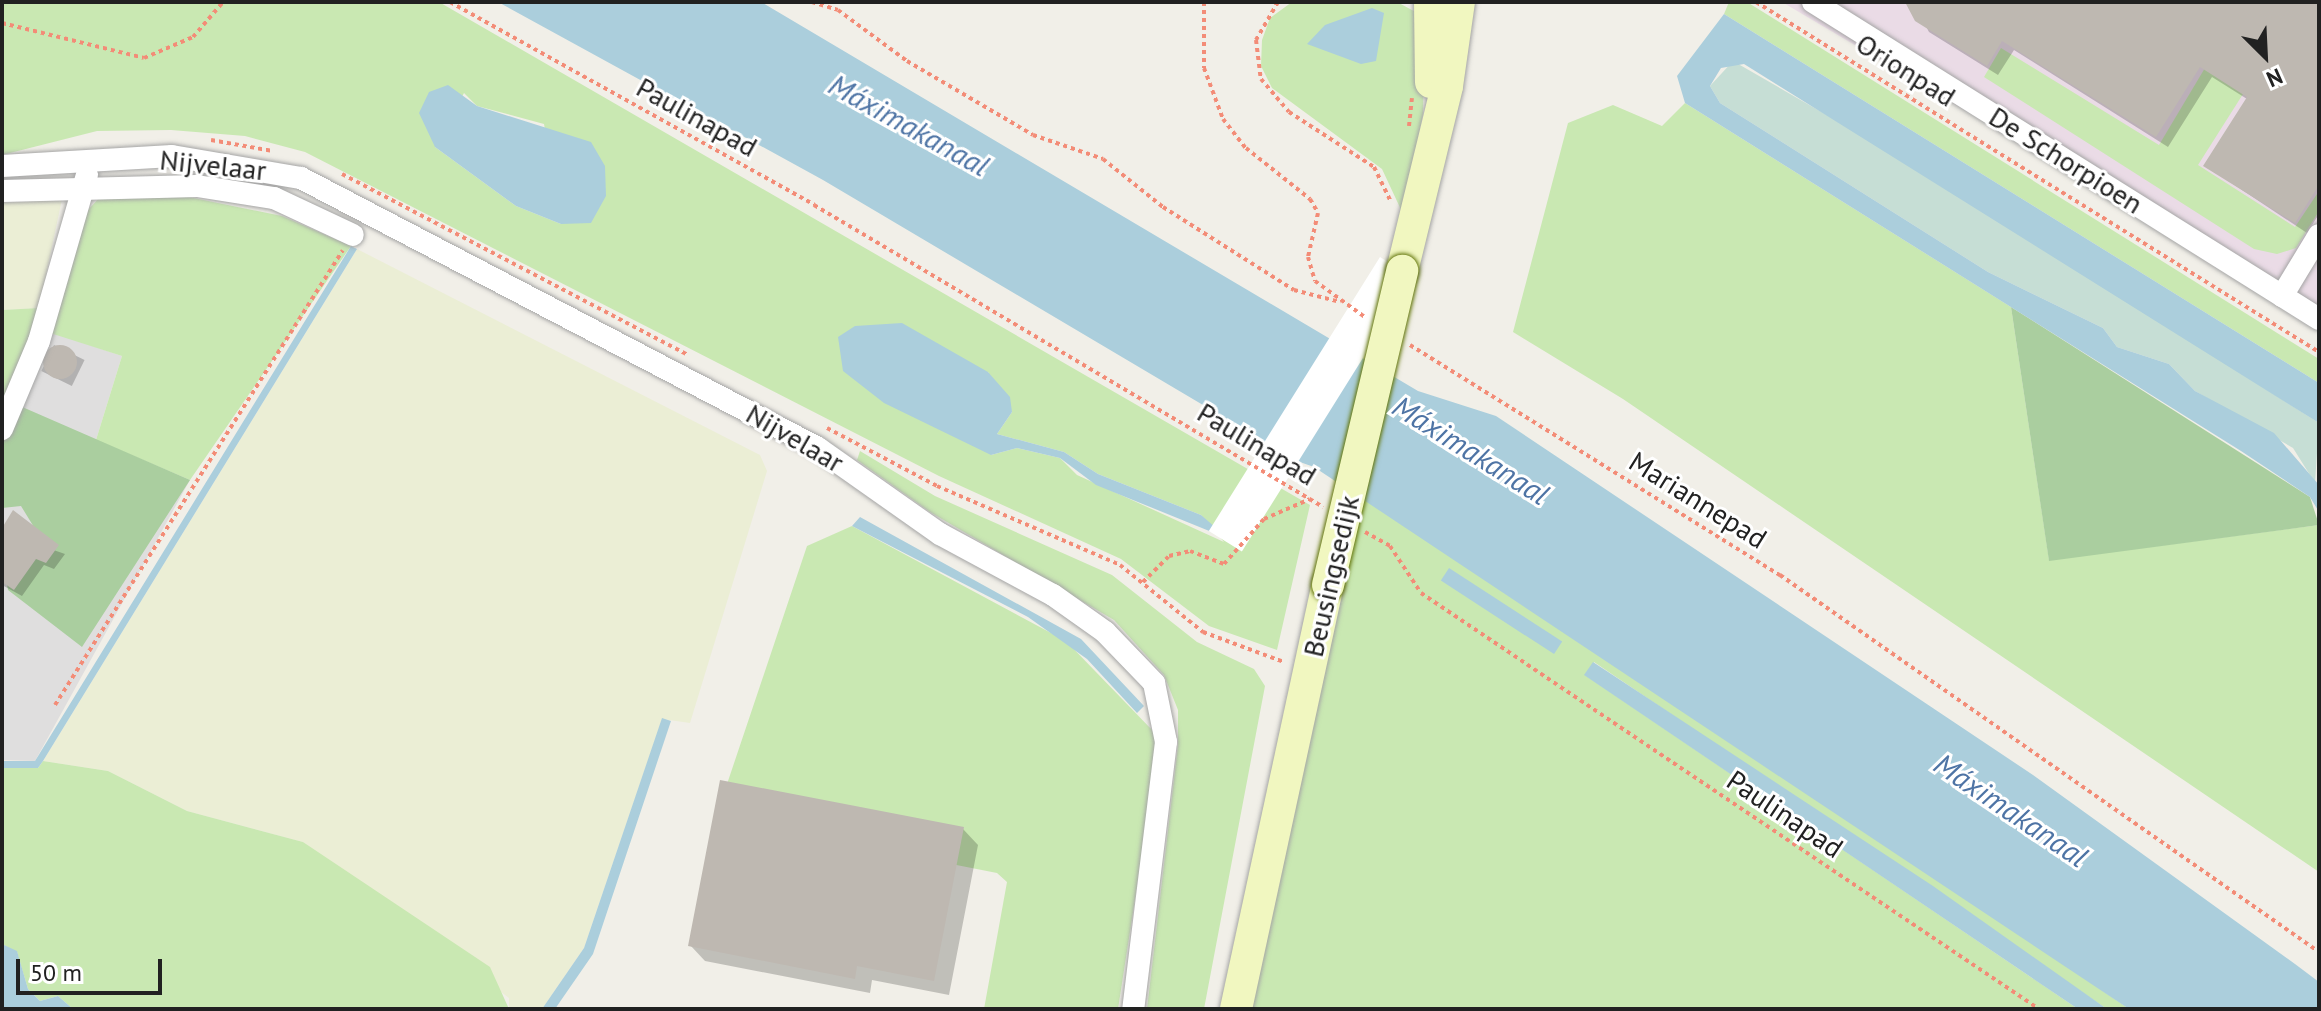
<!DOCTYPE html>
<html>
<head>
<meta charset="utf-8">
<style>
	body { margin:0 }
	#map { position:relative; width:2321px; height:1011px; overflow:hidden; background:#f1efe8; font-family:"PT Sans",sans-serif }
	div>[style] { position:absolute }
	.residential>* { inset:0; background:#dfdede }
	.industrial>* { inset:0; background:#eadbe6 }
	.farmland>* { inset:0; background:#ebeed5 }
	.grass>* { inset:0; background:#c9e8b2 }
	.forest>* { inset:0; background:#aace9f }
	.wetland>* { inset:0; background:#c6ded5 }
	.water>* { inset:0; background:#abcedc; transform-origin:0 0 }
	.pier>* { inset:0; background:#fff; transform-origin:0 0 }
	.shadow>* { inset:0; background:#0003; transform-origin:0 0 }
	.building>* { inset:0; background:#beb8b1 }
	.round { border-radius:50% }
	.path>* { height:4px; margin-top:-2px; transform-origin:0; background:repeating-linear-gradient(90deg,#f38c77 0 4px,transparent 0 8px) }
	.roads { filter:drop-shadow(0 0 2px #a5a5a5) drop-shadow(0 0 2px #a5a5a5) }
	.street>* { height:22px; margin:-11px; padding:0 11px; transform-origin:11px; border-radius:11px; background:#fff }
	.secondary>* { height:32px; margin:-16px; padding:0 16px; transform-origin:16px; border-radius:16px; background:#f1f7c0 }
	.bridges { filter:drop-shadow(0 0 2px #63760b) drop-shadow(0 0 2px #63760b) }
	.secondary-bridge>* { height:32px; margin:-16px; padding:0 16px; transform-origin:16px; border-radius:16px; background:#f1f7c0 }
	span { translate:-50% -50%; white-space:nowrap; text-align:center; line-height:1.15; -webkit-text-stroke:6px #fff; paint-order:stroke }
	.street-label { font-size:28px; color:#212121 }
	.water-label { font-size:30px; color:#4e74a5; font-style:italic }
	.frame { position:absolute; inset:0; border:4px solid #212121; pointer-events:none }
	.north { position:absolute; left:2225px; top:16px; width:80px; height:80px; -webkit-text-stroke:6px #fff; paint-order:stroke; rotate:156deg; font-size:22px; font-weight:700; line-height:32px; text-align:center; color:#212121 }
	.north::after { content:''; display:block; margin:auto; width:28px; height:36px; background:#212121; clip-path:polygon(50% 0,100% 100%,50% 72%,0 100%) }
	.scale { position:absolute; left:16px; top:959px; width:146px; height:36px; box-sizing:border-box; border:4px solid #212121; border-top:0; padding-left:10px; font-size:24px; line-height:28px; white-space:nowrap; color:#212121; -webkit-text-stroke:6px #fff; paint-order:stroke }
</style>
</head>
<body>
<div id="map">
	<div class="residential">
		<div style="clip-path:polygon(2px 315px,122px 356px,96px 440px,190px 480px,35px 761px,2px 760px)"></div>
	</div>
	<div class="industrial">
		<div style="clip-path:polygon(1782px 2px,2319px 2px,2319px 320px,2271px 291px)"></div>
	</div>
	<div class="farmland">
		<div style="clip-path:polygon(62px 199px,39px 308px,2px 310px,2px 203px)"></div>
		<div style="clip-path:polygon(357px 249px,760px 455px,767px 471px,690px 723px,662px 719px,584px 948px,542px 1009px,509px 1009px,509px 998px,303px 842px,187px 811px,108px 771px,43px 761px)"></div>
	</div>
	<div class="grass">
		<div style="clip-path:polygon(evenodd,2px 2px,439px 2px,1310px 505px,1277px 650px,1209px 626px,1121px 559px,939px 476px,305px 152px,245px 136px,171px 130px,97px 131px,2px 155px,2px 2px,464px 93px,477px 106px,544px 124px,561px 224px,516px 206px,435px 147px,464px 93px,2px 2px,988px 372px,1012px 412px,997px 434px,1064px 452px,1098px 474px,1201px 515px,1224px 542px,1077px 475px,1060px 458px,1017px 448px,991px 455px,988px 372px)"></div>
		<div style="clip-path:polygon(1292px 2px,1397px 2px,1425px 17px,1423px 114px,1403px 214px,1382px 169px,1272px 88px,1261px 66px,1262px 40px,1270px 18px)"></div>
		<div style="clip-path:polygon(1729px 2px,1747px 2px,2319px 359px,2319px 383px,1724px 14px)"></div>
		<div style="clip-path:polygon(2236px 16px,2276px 42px,2198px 165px,2295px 227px,2319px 191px,2319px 211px,2296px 248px,2277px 254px,2254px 249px,1984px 77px,2001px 48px,2159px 145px)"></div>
		<div style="clip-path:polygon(1685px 103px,2011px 307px,2049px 560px,2319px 525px,2319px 872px,1623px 399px,1513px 332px,1568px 123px,1613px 105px,1662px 126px)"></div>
		<div style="clip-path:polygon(179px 195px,282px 216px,351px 246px,190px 480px,96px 440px,122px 356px,47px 332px,88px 210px,101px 196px)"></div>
		<div style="clip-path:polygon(39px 308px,27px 351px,2px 401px,2px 310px)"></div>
		<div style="clip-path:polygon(860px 451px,935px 496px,1112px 575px,1197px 642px,1254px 669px,1265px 686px,1204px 1009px,1147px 1009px,1178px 745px,1178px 710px,1164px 675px,1114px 620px,930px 512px,857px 460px)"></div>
		<div style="clip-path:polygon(1364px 499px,1941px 879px,2129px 1009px,2107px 1009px,1594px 662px,1585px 675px,2078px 1009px,1248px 1009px)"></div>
		<div style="clip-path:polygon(852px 526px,1066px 641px,1154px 732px,1158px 751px,1118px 1009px,984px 1009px,1007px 882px,997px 873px,733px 821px,724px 793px,807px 546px)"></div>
		<div style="clip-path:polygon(43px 761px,108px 771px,187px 811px,303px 842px,490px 967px,509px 1009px,73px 1009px,58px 996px,40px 1001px,28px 989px,17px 952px,2px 944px,2px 768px,38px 768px)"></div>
	</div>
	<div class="forest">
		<div style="clip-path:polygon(2011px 307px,2310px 497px,2319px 525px,2049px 561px)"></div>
		<div style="clip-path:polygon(20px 406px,190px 480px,82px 647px,8px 590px,6px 579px,40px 537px,21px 506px,2px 508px,2px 439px)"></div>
	</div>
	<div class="wetland">
		<div style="clip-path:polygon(1733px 61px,1891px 152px,2319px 423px,2315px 483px,2293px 448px,2195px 391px,2169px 364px,2117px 347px,2103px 328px,1988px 272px,1720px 103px,1710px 86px)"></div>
	</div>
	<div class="water">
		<div style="clip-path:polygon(498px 2px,761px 2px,1418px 391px,1496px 416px,2033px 775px,2295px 964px,2319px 982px,2319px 1009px,2129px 1009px,1314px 467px,1266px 450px,1257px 437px,823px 180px)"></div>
		<div style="clip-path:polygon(1372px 8px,1384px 13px,1376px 61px,1361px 64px,1307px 44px,1325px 25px)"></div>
		<div style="clip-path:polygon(1724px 14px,2319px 383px,2319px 423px,1744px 64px,1721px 68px,1710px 86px,1720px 103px,1988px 272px,2103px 328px,2117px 347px,2169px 364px,2195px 391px,2274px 433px,2319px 485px,2319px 512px,2310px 497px,2241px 451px,1685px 103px,1677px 76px)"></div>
		<div style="clip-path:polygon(448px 85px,477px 106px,591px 142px,605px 166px,606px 196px,591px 223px,561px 224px,516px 206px,435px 147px,419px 113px,429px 92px)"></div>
		<div style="clip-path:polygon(351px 246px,357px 249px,43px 761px,38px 768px,2px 768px,2px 761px,35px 761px)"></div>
		<div style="clip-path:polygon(902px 323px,988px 372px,1010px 397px,1012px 412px,997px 434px,1064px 452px,1098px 474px,1201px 515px,1229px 539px,1096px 485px,1060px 458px,1017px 448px,991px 455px,884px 403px,843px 371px,838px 337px,855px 326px)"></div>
		<div style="clip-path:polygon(860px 517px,1081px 639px,1144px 706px,1137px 713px,1087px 659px,1028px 617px,852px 526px)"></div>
		<div style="left:1449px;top:568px;width:135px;height:15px;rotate:33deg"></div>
		<div style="clip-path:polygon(1593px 662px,1933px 886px,2107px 1009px,2078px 1009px,1584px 675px)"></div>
		<div style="clip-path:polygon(662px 718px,671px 721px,593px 954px,555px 1009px,542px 1009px,584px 948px)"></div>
		<div style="clip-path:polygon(2px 944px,17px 951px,28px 989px,40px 1001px,58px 996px,73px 1009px,2px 1009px)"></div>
	</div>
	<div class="pier">
		<div style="left:1380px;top:257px;width:39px;height:323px;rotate:32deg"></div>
	</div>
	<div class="shadow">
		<div style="clip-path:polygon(1913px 2px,2319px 2px,2319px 214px,2307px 233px,2206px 166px,2247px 99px,2212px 77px,2168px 147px,2014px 50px,1998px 75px,1929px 32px)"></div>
		<div style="left:54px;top:345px;width:34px;height:29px;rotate:26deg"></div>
		<div style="clip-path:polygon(2px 532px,65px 554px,54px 569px,44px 565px,22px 596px,2px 585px)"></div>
		<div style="clip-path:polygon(963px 829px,978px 845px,949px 995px,872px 980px,870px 993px,705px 961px,690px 945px)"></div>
	</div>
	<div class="building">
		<div style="clip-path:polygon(1905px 2px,2319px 2px,2319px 185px,2295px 223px,2203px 166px,2247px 97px,2200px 67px,2156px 137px,2002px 41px,1987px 66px,1915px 21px)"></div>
		<div class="round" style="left:43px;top:345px;width:34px;height:34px"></div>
		<div style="clip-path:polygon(13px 510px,59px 545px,46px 563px,36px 559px,14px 590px,2px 582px,2px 528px)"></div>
		<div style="clip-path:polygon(720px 780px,964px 827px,934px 981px,857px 966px,855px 979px,688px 946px)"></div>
	</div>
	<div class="path">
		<div style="left:450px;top:2px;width:417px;rotate:29.1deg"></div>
		<div style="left:814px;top:205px;width:592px;rotate:30.68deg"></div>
		<div style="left:812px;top:2px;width:27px;rotate:17deg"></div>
		<div style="left:838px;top:10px;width:86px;rotate:36.5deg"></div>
		<div style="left:907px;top:61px;width:146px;rotate:30.4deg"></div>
		<div style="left:1033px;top:135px;width:74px;rotate:18.9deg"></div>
		<div style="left:1103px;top:159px;width:77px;rotate:38.7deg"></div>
		<div style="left:1163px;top:207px;width:155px;rotate:32.4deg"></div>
		<div style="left:1294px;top:290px;width:48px;rotate:14.6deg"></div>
		<div style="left:1204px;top:2px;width:66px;rotate:90deg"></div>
		<div style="left:1204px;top:68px;width:54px;rotate:69.6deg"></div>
		<div style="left:1223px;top:119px;width:37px;rotate:52deg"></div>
		<div style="left:1246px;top:148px;width:82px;rotate:38.6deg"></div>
		<div style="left:1310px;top:199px;width:16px;rotate:60deg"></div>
		<div style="left:1318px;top:213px;width:45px;rotate:102.8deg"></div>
		<div style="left:1308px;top:257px;width:25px;rotate:74deg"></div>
		<div style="left:1315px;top:281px;width:62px;rotate:35.8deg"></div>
		<div style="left:1278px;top:2px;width:44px;rotate:120.1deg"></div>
		<div style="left:1256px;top:40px;width:39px;rotate:83deg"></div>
		<div style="left:1261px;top:79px;width:43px;rotate:49.7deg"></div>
		<div style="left:1289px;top:112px;width:101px;rotate:32.9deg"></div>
		<div style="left:1374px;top:167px;width:39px;rotate:64deg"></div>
		<div style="left:1756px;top:2px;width:663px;rotate:31.87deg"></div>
		<div style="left:2px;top:23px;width:146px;rotate:13.8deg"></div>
		<div style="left:144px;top:58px;width:53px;rotate:-23.2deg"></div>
		<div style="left:193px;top:37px;width:46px;rotate:-49.4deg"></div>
		<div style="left:1409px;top:126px;width:28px;rotate:-84deg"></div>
		<div style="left:211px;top:140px;width:63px;rotate:10.1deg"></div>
		<div style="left:342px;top:174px;width:390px;rotate:27.6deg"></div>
		<div style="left:1410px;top:345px;width:436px;rotate:31.9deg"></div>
		<div style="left:1780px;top:575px;width:658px;rotate:34.97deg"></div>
		<div style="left:827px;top:428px;width:124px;rotate:27.8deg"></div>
		<div style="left:937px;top:486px;width:199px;rotate:23.3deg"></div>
		<div style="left:1120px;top:565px;width:107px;rotate:38.9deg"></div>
		<div style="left:1203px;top:632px;width:86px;rotate:20.3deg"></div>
		<div style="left:1365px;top:532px;width:29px;rotate:29deg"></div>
		<div style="left:1390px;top:546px;width:56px;rotate:56.6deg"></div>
		<div style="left:1421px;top:593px;width:745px;rotate:33.95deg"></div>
		<div style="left:1143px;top:582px;width:37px;rotate:-45deg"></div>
		<div style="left:1169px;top:556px;width:22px;rotate:-13deg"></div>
		<div style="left:1190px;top:551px;width:36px;rotate:21deg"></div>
		<div style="left:1224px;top:564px;width:60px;rotate:-48.4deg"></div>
		<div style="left:1264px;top:519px;width:50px;rotate:-23.5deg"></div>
		<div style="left:55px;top:705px;width:538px;rotate:-57.67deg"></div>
	</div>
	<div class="roads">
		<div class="street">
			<div style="left:1813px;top:2px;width:597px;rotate:32.07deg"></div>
			<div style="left:2px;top:166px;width:170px;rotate:-3.4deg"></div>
			<div style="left:172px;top:156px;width:131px;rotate:9.7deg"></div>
			<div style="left:301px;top:178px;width:583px;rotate:27.58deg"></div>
			<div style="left:818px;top:448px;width:149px;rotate:35.2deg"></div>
			<div style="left:940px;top:534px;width:128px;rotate:28.4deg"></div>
			<div style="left:1053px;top:595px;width:64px;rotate:35.4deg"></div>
			<div style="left:1105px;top:632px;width:71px;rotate:46.1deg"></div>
			<div style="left:1154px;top:683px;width:60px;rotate:78.5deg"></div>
			<div style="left:1166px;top:742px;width:269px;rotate:97deg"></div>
			<div style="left:2px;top:191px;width:195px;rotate:-1.5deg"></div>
			<div style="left:197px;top:186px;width:78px;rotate:8.9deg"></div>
			<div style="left:274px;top:198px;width:87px;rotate:25.1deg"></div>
			<div style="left:2282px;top:296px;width:71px;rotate:-58.8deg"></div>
			<div style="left:2px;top:429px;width:95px;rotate:-67.2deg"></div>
			<div style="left:39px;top:341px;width:173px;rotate:-73.9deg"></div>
		</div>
		<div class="secondary">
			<div style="left:1430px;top:2px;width:80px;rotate:89.3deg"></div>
			<div style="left:1402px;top:271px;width:190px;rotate:-76.3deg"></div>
			<div style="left:1447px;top:86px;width:85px;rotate:-81.9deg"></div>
			<div style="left:1236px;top:1009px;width:434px;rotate:-77.8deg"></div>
		</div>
	</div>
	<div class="bridges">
		<div class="secondary-bridge">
			<div style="left:1328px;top:585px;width:323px;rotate:-76.7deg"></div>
		</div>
	</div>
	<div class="street-label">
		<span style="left:1906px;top:70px;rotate:32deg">Orionpad</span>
		<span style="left:697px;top:117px;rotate:29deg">Paulinapad</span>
		<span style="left:2066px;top:160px;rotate:32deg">De Schorpioen</span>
		<span style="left:213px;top:165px;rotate:6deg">Nijvelaar</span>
		<span style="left:795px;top:438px;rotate:30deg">Nijvelaar</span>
		<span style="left:1257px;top:444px;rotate:31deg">Paulinapad</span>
		<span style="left:1698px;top:500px;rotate:32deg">Mariannepad</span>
		<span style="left:1331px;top:576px;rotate:-77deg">Beusingsedijk</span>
		<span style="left:1785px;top:814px;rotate:34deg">Paulinapad</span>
	</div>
	<div class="water-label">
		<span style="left:909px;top:125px;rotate:29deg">Máximakanaal</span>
		<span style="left:1471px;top:450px;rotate:32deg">Máximakanaal</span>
		<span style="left:2011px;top:810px;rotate:34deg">Máximakanaal</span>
	</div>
	<div class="frame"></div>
	<div class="north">N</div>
	<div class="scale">50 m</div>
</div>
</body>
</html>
